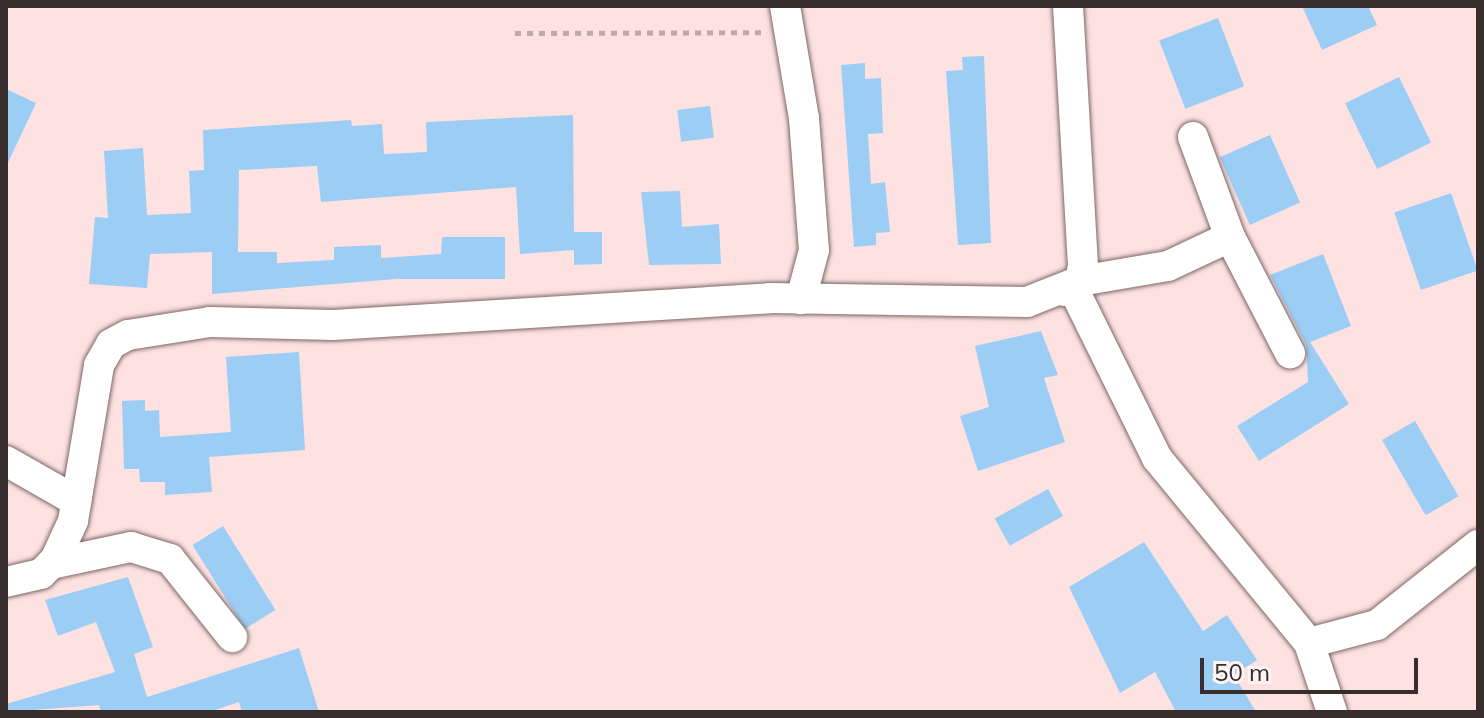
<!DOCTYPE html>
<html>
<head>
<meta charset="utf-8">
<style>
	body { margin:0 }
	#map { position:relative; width:1484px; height:718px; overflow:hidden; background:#fde2e1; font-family:Mulish,sans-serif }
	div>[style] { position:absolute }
	.building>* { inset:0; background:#9ccdf5; transform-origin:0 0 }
	.path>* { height:5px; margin-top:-2.5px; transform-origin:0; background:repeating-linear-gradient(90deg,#bea9a8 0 6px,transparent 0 12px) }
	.roads { filter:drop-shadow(0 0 2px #7e6766) drop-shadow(0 0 2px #7e6766) }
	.street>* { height:30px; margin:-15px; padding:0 15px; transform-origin:15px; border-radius:15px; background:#fff }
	span { translate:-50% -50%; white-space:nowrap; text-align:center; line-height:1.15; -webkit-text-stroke:6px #fff4f3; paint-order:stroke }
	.frame { position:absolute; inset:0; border:8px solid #372d2c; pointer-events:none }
	.scale { position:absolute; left:1200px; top:658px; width:218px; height:36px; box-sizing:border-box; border:4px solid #372d2c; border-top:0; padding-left:10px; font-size:24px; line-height:28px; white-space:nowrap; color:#372d2c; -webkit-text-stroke:6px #fff4f3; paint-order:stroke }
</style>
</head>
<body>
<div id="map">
	<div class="building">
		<div style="clip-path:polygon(1302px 6px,1368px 6px,1377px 25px,1322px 50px)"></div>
		<div style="left:1218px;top:18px;width:73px;height:63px;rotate:69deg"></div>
		<div style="clip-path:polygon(984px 56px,991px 243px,958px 245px,946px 71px,963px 70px,962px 57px)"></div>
		<div style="clip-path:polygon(865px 63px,865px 79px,881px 78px,883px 133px,868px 134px,871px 184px,885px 182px,890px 232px,876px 233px,876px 245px,854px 247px,841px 65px)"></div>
		<div style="left:1399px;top:77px;width:73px;height:60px;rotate:64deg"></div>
		<div style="clip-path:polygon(6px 89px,36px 103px,6px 167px)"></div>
		<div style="left:710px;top:106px;width:32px;height:33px;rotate:83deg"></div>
		<div style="clip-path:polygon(573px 115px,574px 243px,574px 232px,602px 232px,602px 264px,574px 265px,574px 250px,520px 254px,516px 187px,321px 202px,317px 166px,239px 170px,238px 252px,277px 252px,277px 263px,334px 260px,334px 247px,381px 245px,381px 258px,441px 254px,442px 237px,505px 237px,505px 279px,396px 279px,212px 294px,212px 252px,150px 254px,147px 288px,89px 284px,95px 217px,108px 218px,104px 151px,143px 148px,147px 215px,191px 213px,189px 171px,204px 170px,203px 130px,351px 120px,352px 126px,382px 124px,384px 154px,427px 152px,426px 122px)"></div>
		<div style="left:1270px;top:135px;width:74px;height:55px;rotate:66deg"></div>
		<div style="clip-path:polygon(680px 191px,682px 227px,719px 224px,721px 264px,649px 265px,641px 192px)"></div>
		<div style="left:1451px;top:193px;width:82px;height:60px;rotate:71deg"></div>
		<div style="clip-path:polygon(1323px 254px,1351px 326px,1310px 342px,1349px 404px,1259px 461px,1237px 426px,1308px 382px,1306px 345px,1270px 275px)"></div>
		<div style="clip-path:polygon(1041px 331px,1058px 375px,1044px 378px,1065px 442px,978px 471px,960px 416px,989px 407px,975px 346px)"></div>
		<div style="clip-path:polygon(299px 352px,305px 450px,209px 457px,212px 492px,165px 495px,165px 482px,140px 482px,139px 469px,124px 469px,122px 401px,145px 400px,145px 411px,159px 410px,160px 437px,231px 432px,226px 357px)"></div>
		<div style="left:1415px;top:421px;width:87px;height:38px;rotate:60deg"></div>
		<div style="left:1048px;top:489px;width:31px;height:61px;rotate:61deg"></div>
		<div style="left:223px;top:526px;width:99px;height:36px;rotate:58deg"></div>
		<div style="clip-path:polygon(1144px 542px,1203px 631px,1227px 615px,1257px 660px,1234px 675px,1256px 712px,1176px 712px,1155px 672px,1120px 693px,1069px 587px)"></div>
		<div style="clip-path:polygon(128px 577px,153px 647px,134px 654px,147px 697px,299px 648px,319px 712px,242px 712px,239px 702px,209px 712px,101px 712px,99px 705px,6px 712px,6px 704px,115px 672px,96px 622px,58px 636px,45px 600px)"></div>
	</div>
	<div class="path">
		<div style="left:515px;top:33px;width:247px;rotate:-0.2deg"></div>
	</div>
	<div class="roads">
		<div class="street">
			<div style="left:785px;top:6px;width:114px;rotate:80.4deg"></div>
			<div style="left:804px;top:118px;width:132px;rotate:85.7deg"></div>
			<div style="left:814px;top:250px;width:51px;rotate:104.9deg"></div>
			<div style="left:1193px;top:137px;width:107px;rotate:69.7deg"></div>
			<div style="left:1230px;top:237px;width:131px;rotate:62.7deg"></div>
			<div style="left:1073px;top:288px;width:190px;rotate:63.7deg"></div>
			<div style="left:1157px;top:458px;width:239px;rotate:50.6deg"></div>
			<div style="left:1309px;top:643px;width:73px;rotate:71.6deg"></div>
			<div style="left:1065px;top:291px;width:18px;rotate:-34deg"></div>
			<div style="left:1080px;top:281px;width:15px;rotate:-79deg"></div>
			<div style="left:1083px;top:266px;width:260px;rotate:-93.3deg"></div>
			<div style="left:6px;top:461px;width:81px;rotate:29.7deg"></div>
			<div style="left:51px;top:564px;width:82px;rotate:-12deg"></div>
			<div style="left:131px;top:547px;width:41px;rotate:17.1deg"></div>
			<div style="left:170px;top:559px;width:100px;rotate:51.5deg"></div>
			<div style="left:6px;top:582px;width:36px;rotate:-13deg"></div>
			<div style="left:41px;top:574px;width:20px;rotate:-45deg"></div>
			<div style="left:55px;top:560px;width:43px;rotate:-65.2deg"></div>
			<div style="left:73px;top:521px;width:158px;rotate:-80.5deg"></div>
			<div style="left:99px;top:365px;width:24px;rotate:-60deg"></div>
			<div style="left:111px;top:344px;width:19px;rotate:-28deg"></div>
			<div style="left:128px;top:335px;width:83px;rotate:-9deg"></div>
			<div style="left:210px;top:322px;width:123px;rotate:1.4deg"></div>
			<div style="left:333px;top:325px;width:438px;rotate:-3.5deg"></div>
			<div style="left:770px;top:298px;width:257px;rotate:0.9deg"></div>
			<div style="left:1027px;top:302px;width:57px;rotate:-21.6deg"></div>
			<div style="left:1080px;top:281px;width:89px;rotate:-9.7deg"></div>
			<div style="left:1168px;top:266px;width:68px;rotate:-25.1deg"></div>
			<div style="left:1309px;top:643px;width:70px;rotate:-14.8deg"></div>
			<div style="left:1377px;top:625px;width:129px;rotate:-38.4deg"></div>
		</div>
	</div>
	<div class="frame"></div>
	<div class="scale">50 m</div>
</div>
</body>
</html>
